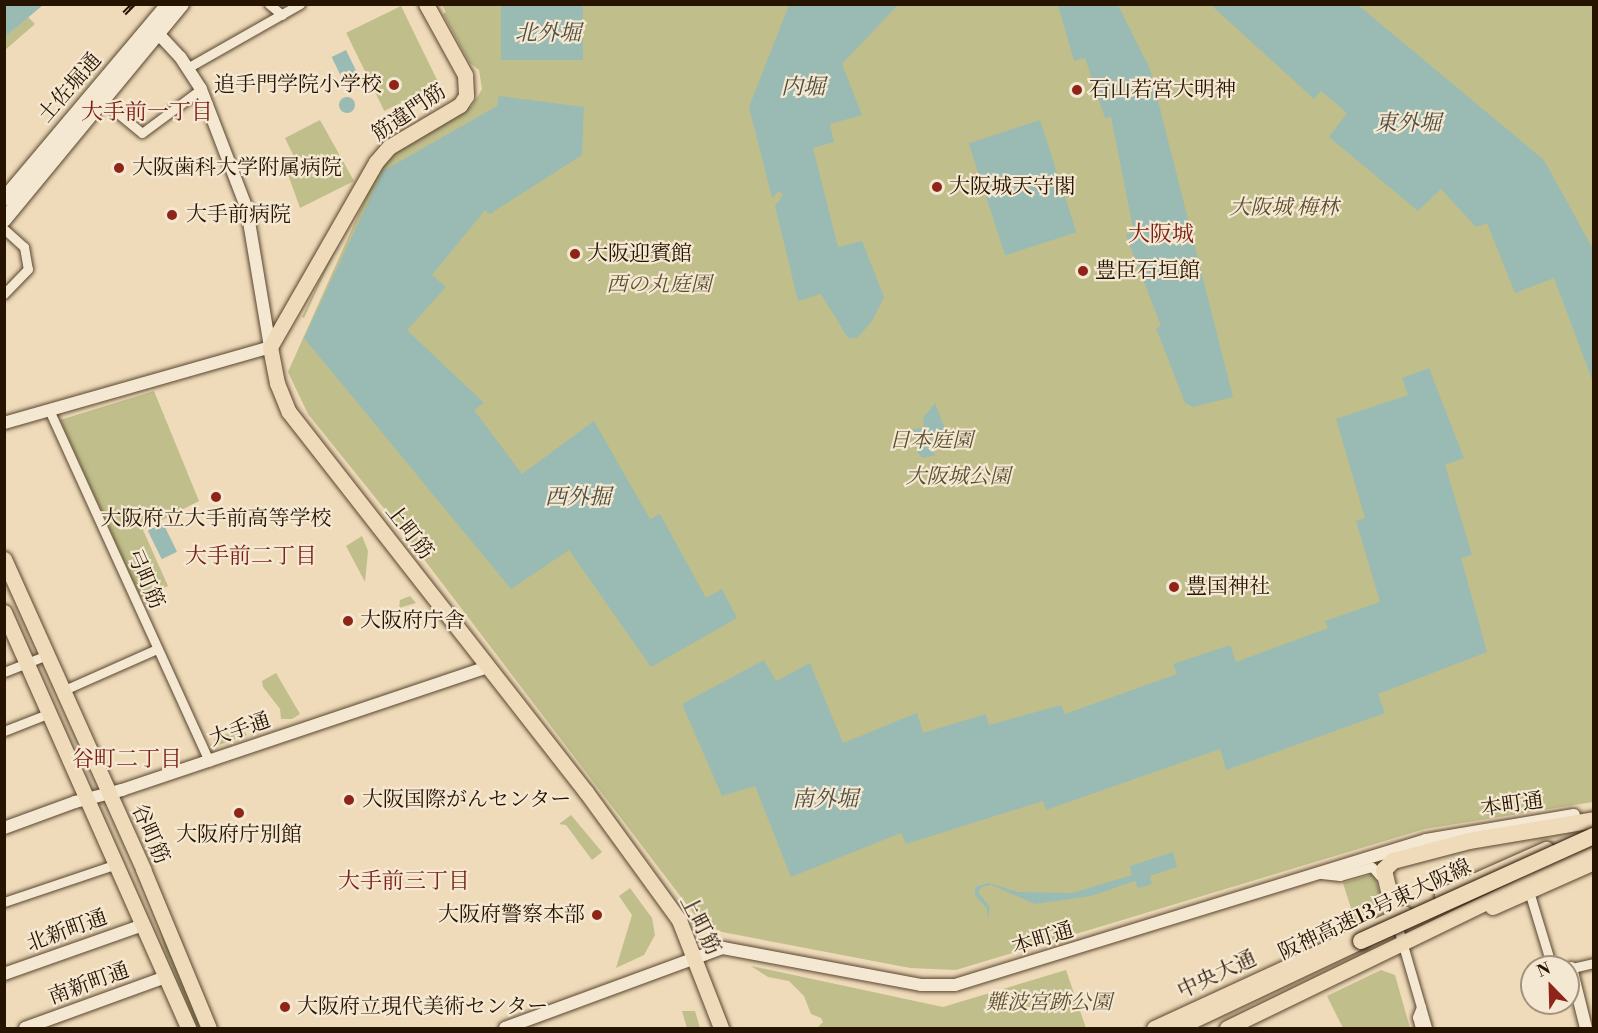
<!DOCTYPE html>
<html>
<head>
<meta charset="utf-8">
<style>
	body { margin:0 }
	#map { position:relative; width:1598px; height:1033px; overflow:hidden; background:#efdbba; font-family:"Libre Bodoni","Noto Serif JP",serif }
	div>[style] { position:absolute }
	.green>* { inset:0; background:#c0be8b; transform-origin:0 0 }
	.water>* { inset:0; background:#9abbb3; transform-origin:0 0 }
	.round { border-radius:50% }
	.roads { filter:drop-shadow(0 0 2px #58452e) drop-shadow(0 0 2px #58452e) }
	.minor>* { height:9px; margin:-4.5px; padding:0 4.5px; transform-origin:4.5px; border-radius:4.5px; background:#f5e8d2 }
	.tertiary>* { height:12px; margin:-6px; padding:0 6px; transform-origin:6px; border-radius:6px; background:#f5e8d2 }
	.secondary>* { height:14px; margin:-7px; padding:0 7px; transform-origin:7px; border-radius:7px; background:#f5e8d2 }
	.primary>* { height:15px; margin:-7.5px; padding:0 7.5px; transform-origin:7.5px; border-radius:7.5px; background:#efdbba }
	.motorway>* { height:16px; margin:-8px; padding:0 8px; transform-origin:8px; border-radius:8px; background:#efdbba }
	.rail>* { height:4.5px; margin-top:-2.25px; transform-origin:0; background:repeating-linear-gradient(90deg,#f5e8d2 0 7px,#261300 0 14px); box-sizing:border-box; border-block:2px solid #261300 }
	.bridges { filter:drop-shadow(0 0 2px #261300) drop-shadow(0 0 2px #261300) }
	.motorway-bridge>* { height:16px; margin:-8px; padding:0 8px; transform-origin:8px; border-radius:8px; background:#efdbba }
	.dots>* { width:16px; height:16px; translate:-50% -50%; box-sizing:border-box; border:3px solid #f5e8d2; border-radius:50% }
	span { translate:-50% -50%; white-space:nowrap; text-align:center; line-height:1.15; -webkit-text-stroke:4.5px #f5e8d2; paint-order:stroke }
	.poi-label { font-size:21px; color:#261300 }
	.right { translate:-100% -50%; text-align:right }
	.left { translate:0 -50%; text-align:left }
	.street-label { font-size:21px; color:#261300 }
	.park-label { font-size:21px; color:#5c4f31; font-style:italic }
	.water-label { font-size:22px; color:#4f4e3f; font-style:italic }
	.neighbourhood-label { font-size:22px; color:#7a1f14 }
	.frame { position:absolute; inset:0; border:6px solid #261300; pointer-events:none }
	.north { position:absolute; left:1520px; top:955px; width:60px; height:60px; box-sizing:border-box; background:#f5e8d2; border:2px solid #a2937e; border-radius:50%; rotate:337deg; font-size:16px; font-weight:700; line-height:24px; text-align:center; color:#261300 }
	.north::after { content:''; display:block; margin:auto; width:21px; height:27px; background:#8f2418; clip-path:polygon(50% 0,100% 100%,50% 72%,0 100%) }
</style>
</head>
<body>
<div id="map">
	<div class="green">
		<div style="clip-path:polygon(442px 5px,1593px 5px,1593px 802px,1425px 829px,956px 970px,910px 968px,722px 932px,700px 922px,407px 537px,308px 414px,288px 372px,380px 166px,396px 150px,472px 106px,482px 89px,479px 70px,470px 63px,443px 14px,446px 12px)"></div>
		<div style="left:401px;top:6px;width:87px;height:61px;rotate:64deg"></div>
		<div style="clip-path:polygon(28px 17px,35px 24px,5px 50px,5px 37px)"></div>
		<div style="clip-path:polygon(320px 120px,354px 181px,300px 208px,285px 166px,296px 161px,285px 138px)"></div>
		<div style="clip-path:polygon(348px 222px,304px 318px,302px 317px)"></div>
		<div style="clip-path:polygon(154px 391px,199px 501px,143px 530px,168px 586px,141px 598px,60px 420px)"></div>
		<div style="clip-path:polygon(362px 536px,368px 551px,365px 582px,346px 546px)"></div>
		<div style="clip-path:polygon(410px 596px,416px 603px,399px 608px,400px 600px)"></div>
		<div style="clip-path:polygon(276px 673px,300px 714px,292px 719px,281px 719px,280px 709px,263px 687px,262px 681px)"></div>
		<div style="clip-path:polygon(241px 728px,247px 735px,216px 746px,214px 739px)"></div>
		<div style="clip-path:polygon(571px 815px,602px 852px,592px 860px,566px 825px,559px 824px)"></div>
		<div style="clip-path:polygon(1374px 874px,1384px 907px,1382px 912px,1356px 924px,1343px 883px)"></div>
		<div style="clip-path:polygon(630px 888px,652px 918px,655px 935px,644px 955px,616px 968px,632px 915px,619px 896px)"></div>
		<div style="clip-path:polygon(156px 917px,199px 1022px,201px 1028px,198px 1028px,165px 949px)"></div>
		<div style="clip-path:polygon(751px 966px,943px 1007px,1066px 970px,1086px 1028px,817px 1028px,823px 1022px,821px 1018px,811px 1014px,804px 996px,789px 981px,768px 977px)"></div>
		<div style="clip-path:polygon(1381px 970px,1395px 975px,1410px 1028px,1343px 1028px,1327px 996px)"></div>
		<div style="clip-path:polygon(682px 1011px,695px 1011px,700px 1028px,687px 1028px)"></div>
	</div>
	<div class="water">
		<div style="clip-path:polygon(5px 4px,43px 4px,43px 5px,5px 37px)"></div>
		<div style="left:501px;top:5px;width:82px;height:55px"></div>
		<div style="clip-path:polygon(789px 5px,898px 5px,842px 64px,862px 115px,830px 124px,834px 142px,813px 148px,838px 247px,862px 241px,884px 297px,872px 321px,857px 338px,848px 338px,821px 294px,798px 301px,775px 206px,783px 195px,779px 191px,772px 198px,749px 107px)"></div>
		<div style="clip-path:polygon(1058px 5px,1118px 5px,1150px 69px,1233px 397px,1193px 407px,1185px 403px,1156px 328px,1161px 326px,1126px 235px,1134px 233px,1111px 117px,1105px 118px,1085px 58px,1074px 61px)"></div>
		<div style="clip-path:polygon(1211px 5px,1358px 5px,1544px 160px,1593px 249px,1593px 382px,1554px 278px,1515px 293px,1487px 223px,1476px 227px,1441px 189px,1418px 211px,1329px 137px,1347px 113px,1321px 91px,1314px 99px)"></div>
		<div style="left:346px;top:50px;width:32px;height:16px;rotate:64deg"></div>
		<div style="clip-path:polygon(499px 96px,584px 107px,582px 155px,490px 214px,485px 210px,432px 275px,446px 287px,407px 330px,484px 403px,474px 410px,522px 474px,594px 421px,650px 519px,660px 514px,706px 598px,722px 589px,737px 618px,651px 667px,569px 550px,511px 589px,304px 338px,383px 171px,497px 106px)"></div>
		<div class="round" style="left:339px;top:97px;width:16px;height:16px"></div>
		<div style="left:1040px;top:120px;width:118px;height:75px;rotate:72deg"></div>
		<div style="clip-path:polygon(1429px 368px,1464px 458px,1445px 465px,1472px 555px,1461px 558px,1487px 652px,1378px 694px,1385px 713px,1226px 770px,1220px 749px,1046px 810px,1043px 801px,906px 844px,901px 833px,791px 877px,755px 786px,722px 796px,682px 704px,764px 660px,776px 681px,810px 663px,843px 743px,917px 713px,923px 733px,986px 714px,989px 725px,1061px 705px,1065px 714px,1177px 674px,1173px 664px,1230px 645px,1236px 662px,1328px 628px,1325px 621px,1380px 602px,1356px 521px,1365px 518px,1336px 419px,1408px 395px,1402px 378px)"></div>
		<div style="clip-path:polygon(935px 403px,950px 441px,932px 438px,929px 443px,935px 455px,923px 458px,917px 452px,913px 430px,924px 427px,923px 418px)"></div>
		<div style="left:163px;top:523px;width:32px;height:17px;rotate:64deg"></div>
		<div style="clip-path:polygon(1173px 852px,1177px 867px,1150px 876px,1152px 884px,1138px 888px,1135px 881px,1091px 896px,1035px 904px,991px 885px,982px 887px,978px 892px,990px 907px,987px 919px,987px 909px,975px 895px,975px 887px,988px 883px,1018px 892px,1072px 893px,1132px 875px,1130px 866px)"></div>
	</div>
	<div class="roads">
		<div class="minor">
			<div style="left:269px;top:4px;width:17px;rotate:40deg"></div>
			<div style="left:189px;top:67px;width:128px;rotate:-29.6deg"></div>
			<div style="left:103px;top:101px;width:50px;rotate:39.4deg"></div>
			<div style="left:142px;top:133px;width:74px;rotate:-36.7deg"></div>
			<div style="left:4px;top:229px;width:27px;rotate:42deg"></div>
			<div style="left:24px;top:247px;width:22px;rotate:80deg"></div>
			<div style="left:28px;top:269px;width:35px;rotate:134deg"></div>
			<div style="left:50px;top:412px;width:384px;rotate:65.5deg"></div>
			<div style="left:4px;top:672px;width:46px;rotate:-21.6deg"></div>
			<div style="left:62px;top:691px;width:104px;rotate:-23.9deg"></div>
			<div style="left:4px;top:731px;width:49px;rotate:-21.4deg"></div>
			<div style="left:1321px;top:874px;width:19px;rotate:6deg"></div>
			<div style="left:1340px;top:876px;width:33px;rotate:-16deg"></div>
			<div style="left:1372px;top:867px;width:13px;rotate:48deg"></div>
			<div style="left:1531px;top:898px;width:72px;rotate:73.1deg"></div>
			<div style="left:4px;top:902px;width:119px;rotate:-18.6deg"></div>
			<div style="left:1396px;top:921px;width:111px;rotate:73.8deg"></div>
			<div style="left:1568px;top:969px;width:27px;rotate:-13deg"></div>
			<div style="left:1420px;top:1028px;width:11px;rotate:-105deg"></div>
			<div style="left:1417px;top:1017px;width:11px;rotate:-68deg"></div>
		</div>
		<div class="tertiary">
			<div style="left:4px;top:423px;width:277px;rotate:-15.9deg"></div>
			<div style="left:270px;top:347px;width:140px;rotate:-99.5deg"></div>
			<div style="left:247px;top:209px;width:129px;rotate:-111deg"></div>
			<div style="left:201px;top:89px;width:38px;rotate:-123deg"></div>
			<div style="left:180px;top:57px;width:40px;rotate:-133deg"></div>
			<div style="left:4px;top:828px;width:76px;rotate:-20.1deg"></div>
			<div style="left:75px;top:802px;width:49px;rotate:-14.3deg"></div>
			<div style="left:122px;top:790px;width:386px;rotate:-18.6deg"></div>
			<div style="left:1571px;top:968px;width:62px;rotate:76deg"></div>
			<div style="left:4px;top:974px;width:147px;rotate:-19.4deg"></div>
			<div style="left:25px;top:1028px;width:150px;rotate:-19.9deg"></div>
			<div style="left:505px;top:1028px;width:232px;rotate:-20.2deg"></div>
			<div style="left:723px;top:948px;width:201px;rotate:10.6deg"></div>
			<div style="left:921px;top:985px;width:34px"></div>
			<div style="left:955px;top:985px;width:493px;rotate:-17.1deg"></div>
			<div style="left:1426px;top:840px;width:150px;rotate:-9.6deg"></div>
		</div>
		<div class="secondary">
			<div style="left:4px;top:199px;width:255px;rotate:-49.9deg"></div>
			<div style="left:4px;top:220px;width:280px;rotate:-50.5deg"></div>
		</div>
		<div class="primary">
			<div style="left:426px;top:4px;width:81px;rotate:61.2deg"></div>
			<div style="left:465px;top:75px;width:21px;rotate:87deg"></div>
			<div style="left:466px;top:96px;width:11px;rotate:124deg"></div>
			<div style="left:460px;top:105px;width:82px;rotate:149.4deg"></div>
			<div style="left:389px;top:147px;width:20px;rotate:131deg"></div>
			<div style="left:376px;top:162px;width:213px;rotate:119.8deg"></div>
			<div style="left:270px;top:347px;width:37px;rotate:79deg"></div>
			<div style="left:277px;top:383px;width:31px;rotate:68deg"></div>
			<div style="left:289px;top:412px;width:482px;rotate:52deg"></div>
			<div style="left:586px;top:792px;width:158px;rotate:54deg"></div>
			<div style="left:679px;top:920px;width:116px;rotate:68.7deg"></div>
			<div style="left:4px;top:559px;width:340px;rotate:65.8deg"></div>
			<div style="left:143px;top:869px;width:172px;rotate:67.5deg"></div>
			<div style="left:4px;top:612px;width:455px;rotate:66.1deg"></div>
			<div style="left:1442px;top:895px;width:114px;rotate:-23.9deg"></div>
			<div style="left:1154px;top:1028px;width:275px;rotate:-24.7deg"></div>
			<div style="left:1227px;top:1028px;width:408px;rotate:-25.9deg"></div>
		</div>
		<div class="motorway">
			<div style="left:1493px;top:907px;width:111px;rotate:-24deg"></div>
			<div style="left:1395px;top:917px;width:48px;rotate:-103.2deg"></div>
			<div style="left:1384px;top:870px;width:13px;rotate:-45deg"></div>
			<div style="left:1393px;top:861px;width:79px;rotate:-14.7deg"></div>
			<div style="left:1469px;top:841px;width:127px;rotate:-9.5deg"></div>
			<div style="left:1177px;top:1028px;width:204px;rotate:-25.3deg"></div>
		</div>
	</div>
	<div class="rail">
		<div style="left:124px;top:13px;width:13px;rotate:-45deg"></div>
	</div>
	<div class="bridges">
		<div class="motorway-bridge">
			<div style="left:1361px;top:941px;width:256px;rotate:-24.3deg"></div>
		</div>
	</div>
	<div class="dots">
		<div style="left:394px;top:85px;background:#8f2418"></div>
		<div style="left:1077px;top:90px;background:#8f2418"></div>
		<div style="left:119px;top:168px;background:#8f2418"></div>
		<div style="left:937px;top:187px;background:#8f2418"></div>
		<div style="left:172px;top:215px;background:#8f2418"></div>
		<div style="left:575px;top:254px;background:#8f2418"></div>
		<div style="left:1083px;top:271px;background:#8f2418"></div>
		<div style="left:216px;top:497px;background:#8f2418"></div>
		<div style="left:1174px;top:587px;background:#8f2418"></div>
		<div style="left:348px;top:621px;background:#8f2418"></div>
		<div style="left:349px;top:800px;background:#8f2418"></div>
		<div style="left:239px;top:813px;background:#8f2418"></div>
		<div style="left:597px;top:915px;background:#8f2418"></div>
		<div style="left:285px;top:1007px;background:#8f2418"></div>
	</div>
	<div class="poi-label">
		<span class="right" style="left:382px;top:85px">追手門学院小学校</span>
		<span class="left" style="left:1089px;top:90px">石山若宮大明神</span>
		<span class="left" style="left:132px;top:168px">大阪歯科大学附属病院</span>
		<span class="left" style="left:949px;top:187px">大阪城天守閣</span>
		<span class="left" style="left:186px;top:215px">大手前病院</span>
		<span class="left" style="left:587px;top:254px">大阪迎賓館</span>
		<span class="left" style="left:1095px;top:271px">豊臣石垣館</span>
		<span style="left:216px;top:519px">大阪府立大手前高等学校</span>
		<span class="left" style="left:1186px;top:587px">豊国神社</span>
		<span class="left" style="left:360px;top:621px">大阪府庁舎</span>
		<span class="left" style="left:362px;top:800px">大阪国際がんセンター</span>
		<span style="left:239px;top:835px">大阪府庁別館</span>
		<span class="right" style="left:585px;top:915px">大阪府警察本部</span>
		<span class="left" style="left:297px;top:1007px">大阪府立現代美術センター</span>
	</div>
	<div class="street-label">
		<span style="left:70px;top:88px;rotate:-49deg">土佐堀通</span>
		<span style="left:409px;top:113px;rotate:-34deg">筋違門筋</span>
		<span style="left:409px;top:532px;rotate:52deg">上町筋</span>
		<span style="left:145px;top:579px;rotate:66deg">弓町筋</span>
		<span style="left:240px;top:730px;rotate:-19deg">大手通</span>
		<span style="left:1512px;top:805px;rotate:-8deg">本町通</span>
		<span style="left:150px;top:834px;rotate:66deg">谷町筋</span>
		<span style="left:1375px;top:910px;rotate:-25deg">阪神高速13号東大阪線</span>
		<span style="left:700px;top:925px;rotate:63deg">上町筋</span>
		<span style="left:67px;top:931px;rotate:-20deg">北新町通</span>
		<span style="left:1043px;top:939px;rotate:-17deg">本町通</span>
		<span style="left:1217px;top:975px;rotate:-25deg">中央大通</span>
		<span style="left:89px;top:984px;rotate:-20deg">南新町通</span>
	</div>
	<div class="park-label">
		<span style="left:1284px;top:208px">大阪城 梅林</span>
		<span style="left:659px;top:285px">西の丸庭園</span>
		<span style="left:931px;top:441px">日本庭園</span>
		<span style="left:958px;top:477px">大阪城公園</span>
		<span style="left:1049px;top:1003px">難波宮跡公園</span>
	</div>
	<div class="water-label">
		<span style="left:548px;top:34px">北外堀</span>
		<span style="left:803px;top:88px">内堀</span>
		<span style="left:1408px;top:124px">東外堀</span>
		<span style="left:578px;top:498px">西外掘</span>
		<span style="left:825px;top:800px">南外堀</span>
	</div>
	<div class="neighbourhood-label">
		<span style="left:147px;top:113px">大手前一丁目</span>
		<span style="left:1161px;top:235px">大阪城</span>
		<span style="left:251px;top:557px">大手前二丁目</span>
		<span style="left:127px;top:760px">谷町二丁目</span>
		<span style="left:404px;top:882px">大手前三丁目</span>
	</div>
	<div class="frame"></div>
	<div class="north">N</div>
</div>
</body>
</html>
